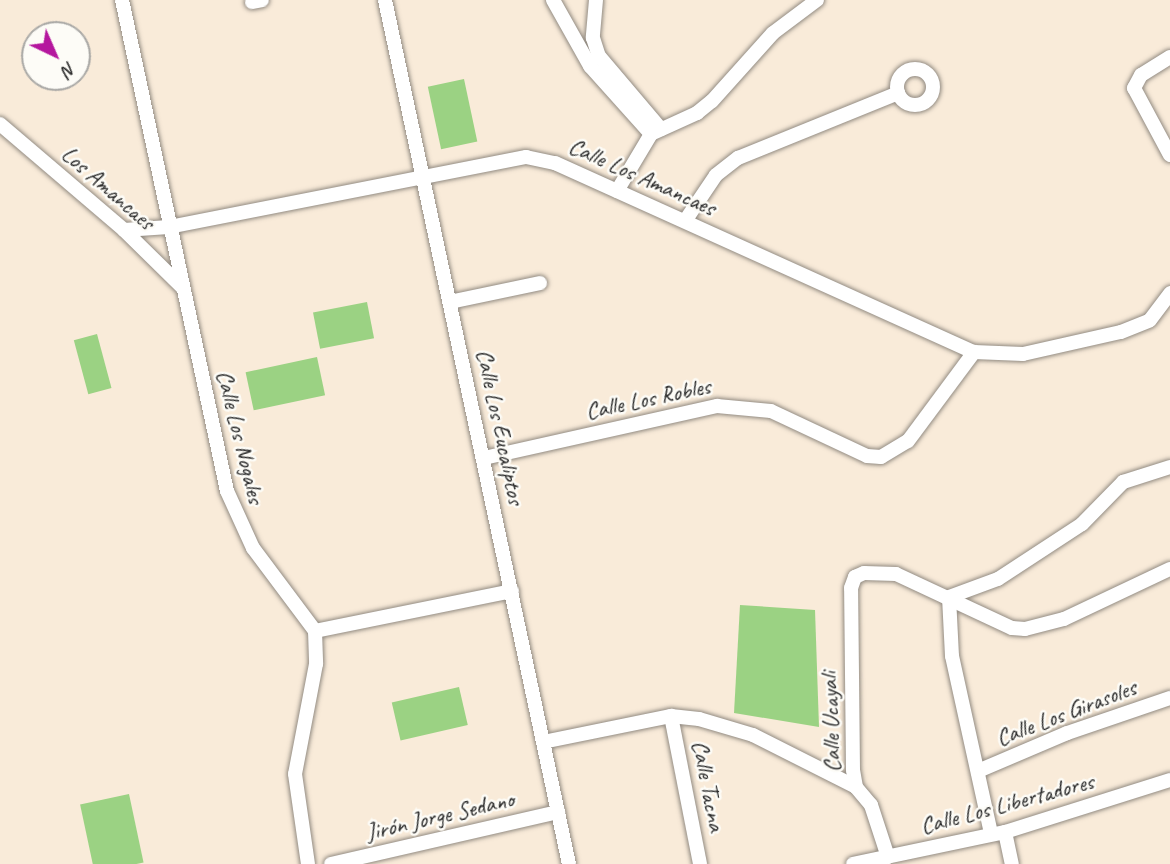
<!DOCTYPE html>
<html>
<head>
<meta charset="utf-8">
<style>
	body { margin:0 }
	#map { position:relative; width:1170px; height:864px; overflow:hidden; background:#f9ebd9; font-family:Caveat,sans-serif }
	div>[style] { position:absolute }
	.green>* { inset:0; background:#9bd283; transform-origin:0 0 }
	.roads { filter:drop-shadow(0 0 2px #928b82) drop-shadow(0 0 2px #928b82) }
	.street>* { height:14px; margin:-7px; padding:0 7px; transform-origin:7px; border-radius:7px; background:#fff }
	.street>.ring { margin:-7px; padding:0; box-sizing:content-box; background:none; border:14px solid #fff; border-radius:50% }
	span { translate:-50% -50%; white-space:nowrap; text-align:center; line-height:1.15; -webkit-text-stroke:5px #fdfcf7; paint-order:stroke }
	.street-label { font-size:24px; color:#2b2b2b }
	.north { position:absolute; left:21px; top:21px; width:70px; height:70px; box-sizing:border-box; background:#fdfcf7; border:2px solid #a9a8a5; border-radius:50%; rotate:136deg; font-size:19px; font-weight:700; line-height:28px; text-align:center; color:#2b2b2b }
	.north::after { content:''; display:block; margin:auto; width:24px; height:32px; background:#b5179e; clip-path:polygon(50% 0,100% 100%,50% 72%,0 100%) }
</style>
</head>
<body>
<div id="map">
	<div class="green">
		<div style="left:464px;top:79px;width:64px;height:37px;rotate:78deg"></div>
		<div style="left:367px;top:302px;width:37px;height:55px;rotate:79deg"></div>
		<div style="left:97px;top:334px;width:56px;height:24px;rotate:75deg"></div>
		<div style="left:317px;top:357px;width:39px;height:73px;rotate:78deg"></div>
		<div style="clip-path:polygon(740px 605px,815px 610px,819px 727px,734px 713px)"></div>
		<div style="left:459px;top:687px;width:39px;height:69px;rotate:77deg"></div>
		<div style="left:129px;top:794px;width:70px;height:50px;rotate:78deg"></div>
	</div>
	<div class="roads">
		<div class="street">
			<div style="left:122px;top:0;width:502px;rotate:77.93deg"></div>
			<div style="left:227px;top:491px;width:63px;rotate:65.5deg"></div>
			<div style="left:253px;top:548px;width:104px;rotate:53.2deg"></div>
			<div style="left:315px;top:631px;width:33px;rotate:88deg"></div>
			<div style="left:316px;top:664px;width:112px;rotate:100.8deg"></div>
			<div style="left:295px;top:774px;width:91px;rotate:81.8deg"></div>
			<div style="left:385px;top:0;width:883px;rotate:77.98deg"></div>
			<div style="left:553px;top:0;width:76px;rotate:60.7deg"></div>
			<div style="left:590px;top:66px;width:91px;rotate:48.1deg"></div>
			<div style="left:596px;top:0;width:38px;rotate:95deg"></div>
			<div style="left:593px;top:38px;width:19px;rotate:72deg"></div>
			<div style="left:599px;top:56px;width:96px;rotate:49.7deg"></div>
			<div style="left:252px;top:2px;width:10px;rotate:-11deg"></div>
			<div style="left:1170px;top:57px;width:34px;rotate:148deg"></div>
			<div style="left:1141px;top:75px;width:15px;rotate:118deg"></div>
			<div style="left:1134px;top:88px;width:76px;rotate:61.8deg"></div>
			<div class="ring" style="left:897px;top:69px;width:22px;height:22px"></div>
			<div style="left:0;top:124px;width:163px;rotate:40.5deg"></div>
			<div style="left:124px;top:230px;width:81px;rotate:44.5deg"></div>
			<div style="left:617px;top:191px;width:66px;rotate:-59.2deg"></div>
			<div style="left:651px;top:134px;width:51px;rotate:-24.5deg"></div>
			<div style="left:697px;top:113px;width:19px;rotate:-39deg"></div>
			<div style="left:712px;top:101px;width:91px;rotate:-48.1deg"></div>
			<div style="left:773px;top:33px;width:55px;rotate:-36.9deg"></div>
			<div style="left:685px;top:221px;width:55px;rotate:-56deg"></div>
			<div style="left:716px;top:175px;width:28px;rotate:-38deg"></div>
			<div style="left:738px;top:158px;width:173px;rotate:-22.1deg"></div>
			<div style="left:124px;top:230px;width:45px;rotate:-3.8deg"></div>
			<div style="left:169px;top:227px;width:364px;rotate:-11.1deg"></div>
			<div style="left:526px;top:157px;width:30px;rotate:12deg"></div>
			<div style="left:555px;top:163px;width:460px;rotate:24.3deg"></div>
			<div style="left:974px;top:352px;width:49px;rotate:2.3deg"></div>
			<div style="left:1023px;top:354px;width:100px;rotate:-12.7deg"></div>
			<div style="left:1121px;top:332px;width:31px;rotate:-22deg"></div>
			<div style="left:1150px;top:320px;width:34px;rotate:-53deg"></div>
			<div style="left:450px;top:302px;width:92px;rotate:-11.9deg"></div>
			<div style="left:484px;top:458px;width:239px;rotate:-12.6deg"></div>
			<div style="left:717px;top:406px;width:54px;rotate:5.3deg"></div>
			<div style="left:771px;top:411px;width:106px;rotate:25.1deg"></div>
			<div style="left:867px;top:456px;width:14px;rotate:4deg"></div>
			<div style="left:881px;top:457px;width:31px;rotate:-31deg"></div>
			<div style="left:908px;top:441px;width:111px;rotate:-53.4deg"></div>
			<div style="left:949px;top:597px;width:52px;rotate:-20.2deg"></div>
			<div style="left:998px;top:579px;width:100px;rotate:-33.2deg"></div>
			<div style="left:1082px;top:524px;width:59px;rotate:-45.7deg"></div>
			<div style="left:1123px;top:482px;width:49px;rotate:-17.7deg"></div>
			<div style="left:949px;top:597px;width:59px;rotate:87.1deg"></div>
			<div style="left:952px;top:656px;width:182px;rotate:77.6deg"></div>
			<div style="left:315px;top:631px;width:201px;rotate:-11.5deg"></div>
			<div style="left:671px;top:716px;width:151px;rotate:78.9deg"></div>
			<div style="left:543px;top:742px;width:131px;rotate:-11.5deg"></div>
			<div style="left:671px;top:716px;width:28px;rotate:6deg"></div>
			<div style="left:699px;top:719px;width:56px;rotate:16.5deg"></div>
			<div style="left:753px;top:735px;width:115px;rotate:26.8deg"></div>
			<div style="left:978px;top:771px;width:97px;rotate:-23.1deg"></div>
			<div style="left:1067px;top:733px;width:109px;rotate:-18.8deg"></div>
			<div style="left:1005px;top:832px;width:33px;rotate:78deg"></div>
			<div style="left:888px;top:857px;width:55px;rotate:-108.1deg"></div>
			<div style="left:871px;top:805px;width:23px;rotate:-130deg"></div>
			<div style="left:856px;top:787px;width:17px;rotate:-100deg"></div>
			<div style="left:853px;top:770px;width:182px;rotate:-90.6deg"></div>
			<div style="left:851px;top:588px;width:12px;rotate:-70deg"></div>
			<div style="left:855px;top:577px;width:10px;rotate:-24deg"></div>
			<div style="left:864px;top:573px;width:32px;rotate:2deg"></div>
			<div style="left:896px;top:574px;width:128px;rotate:25deg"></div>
			<div style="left:1012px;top:628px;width:13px;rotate:4deg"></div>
			<div style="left:1025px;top:629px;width:40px;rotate:-14.4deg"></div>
			<div style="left:1064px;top:619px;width:117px;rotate:-25.3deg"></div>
			<div style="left:331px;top:864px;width:233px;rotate:-12.9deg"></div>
			<div style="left:853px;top:864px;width:155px;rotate:-11.9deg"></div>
			<div style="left:1005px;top:832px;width:173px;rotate:-17.5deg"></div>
		</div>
	</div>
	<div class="street-label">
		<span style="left:642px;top:177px;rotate:24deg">Calle Los Amancaes</span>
		<span style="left:108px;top:188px;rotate:41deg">Los Amancaes</span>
		<span style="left:648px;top:399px;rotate:-12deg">Calle Los Robles</span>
		<span style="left:500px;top:427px;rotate:78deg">Calle Los Eucaliptos</span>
		<span style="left:240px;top:437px;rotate:76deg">Calle Los Nogales</span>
		<span style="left:1066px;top:713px;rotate:-21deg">Calle Los Girasoles</span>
		<span style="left:831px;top:722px;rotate:-92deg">Calle Ucayali</span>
		<span style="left:708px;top:786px;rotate:79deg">Calle Tacna</span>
		<span style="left:1007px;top:804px;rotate:-15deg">Calle Los Libertadores</span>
		<span style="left:440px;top:816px;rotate:-13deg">Jirón Jorge Sedano</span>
	</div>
	<div class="north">N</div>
</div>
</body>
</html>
